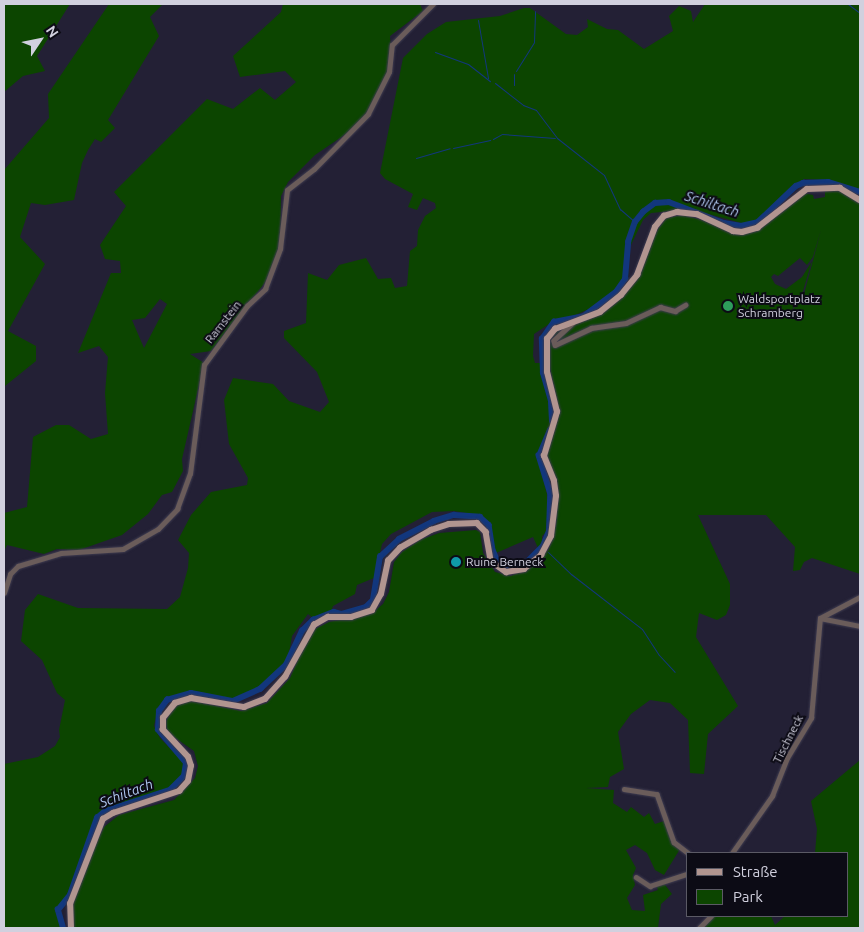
<!DOCTYPE html>
<html>
<head>
<meta charset="utf-8">
<style>
	body { margin:0 }
	#map { position:relative; width:864px; height:932px; overflow:hidden; background:#232035; font-family:Ubuntu,sans-serif }
	div>[style] { position:absolute }
	.green>* { inset:0; background:#0c4500 }
	.stream>* { height:1px; margin:-0.5px; padding:0 0.5px; transform-origin:0.5px; border-radius:0.5px; background:#12377d }
	.river>* { height:5.5px; margin:-2.75px; padding:0 2.75px; transform-origin:2.75px; border-radius:2.75px; background:#12377d }
	.roads { filter:drop-shadow(0 0 1px #3f3c50) drop-shadow(0 0 1px #3f3c50) }
	.minor>* { height:4.5px; margin:-2.25px; padding:0 2.25px; transform-origin:2.25px; border-radius:2.25px; background:#6a5c5a }
	.major>* { height:5.5px; margin:-2.75px; padding:0 2.75px; transform-origin:2.75px; border-radius:2.75px; background:#b19590 }
	.dots>* { width:14px; height:14px; translate:-50% -50%; box-sizing:border-box; border:2px solid #0c0b15; border-radius:50% }
	span { translate:-50% -50%; white-space:nowrap; text-align:center; line-height:1.15; -webkit-text-stroke:4px #0c0b15; paint-order:stroke }
	.poi-label { font-size:12px; color:#d1d0de }
	.left { translate:0 -50%; text-align:left }
	.street-label { font-size:12px; color:#d1d0de }
	.water-label { font-size:14px; color:#b0c8f0; font-style:italic }
	.frame { position:absolute; inset:0; border:5px solid #d1d0de; pointer-events:none }
	.legend { position:absolute; left:686px; top:852px; width:162px; height:65px; box-sizing:border-box; background:#0c0b15; border:1px solid #5b5a65; margin:0; padding:6px 9px; list-style:none; font-size:15px; color:#d1d0de }
	.legend li { display:flex; align-items:center; gap:10px; height:25px }
	.legend b { width:25px; border:1px solid #5b5a65 }
	.north { position:absolute; left:15px; top:15px; width:50px; height:50px; -webkit-text-stroke:4px #0c0b15; paint-order:stroke; rotate:56deg; font-size:14px; font-weight:700; line-height:20px; text-align:center; color:#d1d0de }
	.north::after { content:''; display:block; margin:auto; width:18px; height:22px; background:#d1d0de; clip-path:polygon(50% 0,100% 100%,50% 72%,0 100%) }
</style>
</head>
<body>
<div id="map">
	<div class="green">
		<div style="clip-path:polygon(4px 4px,70px 4px,37px 56px,45px 71px,23px 76px,4px 92px)"></div>
		<div style="clip-path:polygon(109px 4px,163px 4px,150px 17px,159px 36px,108px 120px,115px 128px,101px 142px,95px 139px,88px 150px,82px 163px,74px 200px,45px 205px,31px 203px,20px 237px,45px 264px,8px 331px,36px 346px,36px 361px,5px 386px,4px 170px,49px 118px,48px 94px)"></div>
		<div style="clip-path:polygon(evenodd,283px 4px,420px 4px,423px 11px,390px 36px,392px 68px,362px 123px,315px 155px,288px 182px,281px 196px,280px 249px,274px 271px,211px 351px,190px 354px,204px 363px,182px 459px,183px 471px,172px 492px,162px 495px,148px 514px,122px 535px,79px 550px,57px 549px,44px 554px,7px 545px,4px 551px,4px 513px,27px 507px,33px 437px,56px 425px,69px 425px,91px 439px,108px 434px,105px 393px,108px 357px,99px 346px,78px 353px,111px 273px,121px 273px,120px 261px,105px 259px,100px 245px,126px 206px,114px 192px,207px 99px,233px 109px,260px 88px,275px 100px,296px 82px,285px 71px,240px 77px,233px 56px,281px 12px,283px 4px,160px 299px,167px 304px,144px 348px,132px 320px,145px 318px,160px 299px)"></div>
		<div style="clip-path:polygon(705px 4px,860px 4px,860px 191px,829px 180px,804px 179px,761px 218px,745px 224px,683px 207px,683px 210px,651px 213px,643px 220px,629px 249px,628px 278px,623px 278px,614px 292px,600px 304px,571px 317px,555px 320px,534px 334px,533px 356px,535px 363px,541px 363px,552px 410px,550px 427px,537px 456px,547px 494px,548px 530px,542px 536px,542px 545px,538px 548px,533px 537px,496px 553px,488px 521px,479px 515px,454px 511px,432px 512px,391px 534px,382px 544px,374px 578px,357px 585px,355px 594px,333px 606px,331px 612px,313px 618px,308px 614px,292px 636px,288px 659px,256px 690px,233px 699px,196px 691px,168px 697px,158px 707px,154px 726px,160px 738px,184px 763px,182px 776px,169px 788px,118px 804px,95px 818px,67px 896px,57px 909px,61px 928px,4px 928px,4px 764px,38px 757px,55px 746px,60px 737px,59px 730px,65px 700px,57px 693px,42px 660px,21px 641px,25px 610px,38px 594px,78px 608px,167px 609px,180px 597px,188px 568px,189px 553px,178px 540px,191px 515px,211px 492px,247px 485px,248px 478px,229px 444px,224px 400px,233px 378px,273px 384px,289px 401px,320px 412px,329px 402px,317px 372px,284px 338px,284px 331px,306px 323px,308px 273px,327px 280px,339px 265px,366px 258px,378px 279px,391px 278px,395px 288px,407px 286px,410px 251px,417px 246px,418px 230px,425px 216px,436px 208px,435px 203px,423px 198px,417px 210px,408px 207px,413px 194px,385px 179px,380px 173px,403px 58px,427px 34px,446px 22px,500px 16px,524px 8px,530px 8px,566px 34px,577px 35px,588px 27px,587px 19px,607px 29px,618px 30px,644px 49px,673px 31px,669px 16px,679px 6px,691px 11px,693px 22px)"></div>
		<div style="clip-path:polygon(evenodd,825px 189px,840px 191px,860px 202px,860px 574px,812px 558px,804px 562px,800px 570px,793px 571px,795px 547px,766px 515px,698px 515px,730px 584px,730px 605px,726px 615px,717px 620px,699px 613px,696px 637px,738px 706px,708px 734px,704px 774px,690px 773px,688px 720px,670px 703px,650px 700px,631px 714px,618px 732px,624px 769px,610px 777px,608px 787px,586px 788px,614px 790px,613px 803px,627px 812px,631px 807px,644px 817px,649px 813px,655px 824px,664px 821px,680px 849px,664px 875px,655px 870px,647px 853px,635px 845px,626px 850px,636px 868px,633px 875px,635px 885px,627px 898px,632px 910px,645px 911px,643px 895px,658px 890px,656px 885px,663px 882px,672px 894px,661px 904px,658px 928px,73px 928px,71px 913px,73px 904px,88px 860px,104px 827px,119px 815px,174px 800px,195px 778px,198px 766px,194px 751px,167px 732px,166px 721px,176px 704px,187px 700px,241px 711px,267px 703px,290px 678px,307px 638px,315px 629px,329px 622px,371px 614px,383px 604px,389px 592px,394px 562px,402px 552px,420px 540px,439px 533px,476px 530px,480px 532px,483px 553px,495px 572px,511px 576px,533px 566px,549px 549px,556px 525px,558px 497px,547px 455px,559px 409px,548px 359px,549px 338px,556px 330px,592px 318px,615px 304px,640px 274px,654px 235px,666px 218px,683px 215px,749px 233px,803px 193px,813px 195px,814px 199px,825px 197px,825px 189px,821px 230px,804px 294px,788px 317px,803px 291px,812px 261px,802px 277px,786px 289px,775px 284px,771px 277px,774px 274px,778px 276px,800px 258px,807px 265px,813px 257px,821px 230px)"></div>
		<div style="clip-path:polygon(860px 760px,860px 928px,701px 928px,712px 916px,771px 916px,775px 925px,785px 916px,848px 916px,848px 853px,815px 853px,817px 829px,811px 801px)"></div>
	</div>
	<div class="stream">
		<div style="left:848px;top:4px;width:15px;rotate:37deg"></div>
		<div style="left:478px;top:20px;width:59px;rotate:80.2deg"></div>
		<div style="left:435px;top:52px;width:35px;rotate:20deg"></div>
		<div style="left:468px;top:64px;width:28px;rotate:38deg"></div>
		<div style="left:516px;top:71px;width:34px;rotate:-58deg"></div>
		<div style="left:534px;top:42px;width:31px;rotate:-88deg"></div>
		<div style="left:495px;top:83px;width:36px;rotate:38deg"></div>
		<div style="left:523px;top:105px;width:14px;rotate:21deg"></div>
		<div style="left:536px;top:110px;width:35px;rotate:53deg"></div>
		<div style="left:557px;top:138px;width:60px;rotate:38.2deg"></div>
		<div style="left:604px;top:175px;width:38px;rotate:65deg"></div>
		<div style="left:620px;top:209px;width:20px;rotate:41deg"></div>
		<div style="left:514px;top:85px;width:11px;rotate:-90deg"></div>
		<div style="left:493px;top:139px;width:10px;rotate:-29deg"></div>
		<div style="left:502px;top:134px;width:53px;rotate:4.3deg"></div>
		<div style="left:453px;top:148px;width:38px;rotate:-12deg"></div>
		<div style="left:416px;top:158px;width:35px;rotate:-16deg"></div>
		<div style="left:548px;top:552px;width:32px;rotate:44deg"></div>
		<div style="left:571px;top:574px;width:90px;rotate:37.8deg"></div>
		<div style="left:642px;top:629px;width:31px;rotate:57deg"></div>
		<div style="left:659px;top:655px;width:23px;rotate:47deg"></div>
	</div>
	<div class="river">
		<div style="left:552px;top:421px;width:20px;rotate:-93deg"></div>
		<div style="left:551px;top:401px;width:29px;rotate:-106deg"></div>
		<div style="left:543px;top:373px;width:34px;rotate:-92deg"></div>
		<div style="left:542px;top:339px;width:21px;rotate:-55deg"></div>
		<div style="left:554px;top:322px;width:31px;rotate:-11deg"></div>
		<div style="left:584px;top:316px;width:40px;rotate:-37deg"></div>
		<div style="left:616px;top:292px;width:16px;rotate:-55deg"></div>
		<div style="left:625px;top:279px;width:37px;rotate:-85deg"></div>
		<div style="left:628px;top:242px;width:21px;rotate:-71deg"></div>
		<div style="left:635px;top:222px;width:13px;rotate:-51deg"></div>
		<div style="left:643px;top:212px;width:15px;rotate:-37deg"></div>
		<div style="left:655px;top:203px;width:14px;rotate:-4deg"></div>
		<div style="left:669px;top:202px;width:59px;rotate:20.9deg"></div>
		<div style="left:724px;top:223px;width:17px;rotate:10deg"></div>
		<div style="left:741px;top:226px;width:17px;rotate:-13deg"></div>
		<div style="left:758px;top:222px;width:52px;rotate:-43.5deg"></div>
		<div style="left:796px;top:186px;width:8px;rotate:-23deg"></div>
		<div style="left:803px;top:183px;width:25px;rotate:-2deg"></div>
		<div style="left:828px;top:182px;width:34px;rotate:17deg"></div>
		<div style="left:63px;top:928px;width:19px;rotate:-106deg"></div>
		<div style="left:58px;top:910px;width:19px;rotate:-51deg"></div>
		<div style="left:70px;top:895px;width:82px;rotate:-70.7deg"></div>
		<div style="left:97px;top:818px;width:11px;rotate:-41deg"></div>
		<div style="left:105px;top:811px;width:68px;rotate:-17.9deg"></div>
		<div style="left:170px;top:790px;width:20px;rotate:-45deg"></div>
		<div style="left:184px;top:776px;width:13px;rotate:-81deg"></div>
		<div style="left:186px;top:763px;width:43px;rotate:-130.3deg"></div>
		<div style="left:158px;top:730px;width:19px;rotate:-87deg"></div>
		<div style="left:159px;top:711px;width:14px;rotate:-54deg"></div>
		<div style="left:167px;top:700px;width:25px;rotate:-16deg"></div>
		<div style="left:191px;top:693px;width:43px;rotate:10.8deg"></div>
		<div style="left:233px;top:701px;width:30px;rotate:-24deg"></div>
		<div style="left:260px;top:689px;width:35px;rotate:-43deg"></div>
		<div style="left:286px;top:665px;width:38px;rotate:-65deg"></div>
		<div style="left:302px;top:631px;width:16px;rotate:-45deg"></div>
		<div style="left:313px;top:620px;width:22px;rotate:-21deg"></div>
		<div style="left:334px;top:612px;width:8px;rotate:14deg"></div>
		<div style="left:342px;top:614px;width:25px;rotate:-16deg"></div>
		<div style="left:366px;top:607px;width:10px;rotate:-45deg"></div>
		<div style="left:373px;top:600px;width:44px;rotate:-80.8deg"></div>
		<div style="left:380px;top:557px;width:26px;rotate:-43deg"></div>
		<div style="left:399px;top:539px;width:39px;rotate:-27deg"></div>
		<div style="left:434px;top:521px;width:21px;rotate:-17deg"></div>
		<div style="left:454px;top:515px;width:26px;rotate:4deg"></div>
		<div style="left:480px;top:517px;width:12px;rotate:42deg"></div>
		<div style="left:489px;top:525px;width:25px;rotate:81deg"></div>
		<div style="left:493px;top:550px;width:15px;rotate:67deg"></div>
		<div style="left:499px;top:564px;width:15px;rotate:16deg"></div>
		<div style="left:513px;top:568px;width:13px;rotate:-18deg"></div>
		<div style="left:525px;top:564px;width:25px;rotate:-45deg"></div>
		<div style="left:543px;top:546px;width:16px;rotate:-68deg"></div>
		<div style="left:549px;top:531px;width:38px;rotate:-88deg"></div>
		<div style="left:550px;top:493px;width:39px;rotate:-107deg"></div>
		<div style="left:539px;top:456px;width:28px;rotate:-67deg"></div>
	</div>
	<div class="roads">
		<div class="minor">
			<div style="left:573px;top:323px;width:26px;rotate:137deg"></div>
			<div style="left:554px;top:341px;width:4px;rotate:76deg"></div>
			<div style="left:555px;top:345px;width:40px;rotate:-25deg"></div>
			<div style="left:591px;top:328px;width:35px;rotate:-8deg"></div>
			<div style="left:626px;top:323px;width:38px;rotate:-25deg"></div>
			<div style="left:660px;top:307px;width:16px;rotate:15deg"></div>
			<div style="left:675px;top:311px;width:12px;rotate:-31deg"></div>
			<div style="left:4px;top:593px;width:20px;rotate:-72deg"></div>
			<div style="left:10px;top:574px;width:11px;rotate:-45deg"></div>
			<div style="left:18px;top:566px;width:45px;rotate:-16.8deg"></div>
			<div style="left:61px;top:553px;width:62px;rotate:-3.7deg"></div>
			<div style="left:123px;top:549px;width:40px;rotate:-29.7deg"></div>
			<div style="left:158px;top:529px;width:28px;rotate:-46deg"></div>
			<div style="left:177px;top:509px;width:37px;rotate:-70deg"></div>
			<div style="left:190px;top:474px;width:110px;rotate:-82.7deg"></div>
			<div style="left:204px;top:365px;width:73px;rotate:-53.9deg"></div>
			<div style="left:247px;top:306px;width:25px;rotate:-43deg"></div>
			<div style="left:265px;top:289px;width:43px;rotate:-69.4deg"></div>
			<div style="left:280px;top:249px;width:59px;rotate:-83.2deg"></div>
			<div style="left:287px;top:190px;width:34px;rotate:-38deg"></div>
			<div style="left:314px;top:169px;width:77px;rotate:-45.5deg"></div>
			<div style="left:368px;top:114px;width:47px;rotate:-63.4deg"></div>
			<div style="left:389px;top:72px;width:27px;rotate:-84deg"></div>
			<div style="left:392px;top:45px;width:58px;rotate:-45deg"></div>
			<div style="left:820px;top:618px;width:45px;rotate:-27.7deg"></div>
			<div style="left:820px;top:618px;width:41px;rotate:11.3deg"></div>
			<div style="left:624px;top:789px;width:33px;rotate:9deg"></div>
			<div style="left:657px;top:794px;width:51px;rotate:70.5deg"></div>
			<div style="left:674px;top:842px;width:18px;rotate:38deg"></div>
			<div style="left:732px;top:853px;width:70px;rotate:-54.9deg"></div>
			<div style="left:772px;top:796px;width:41px;rotate:-68.5deg"></div>
			<div style="left:787px;top:758px;width:47px;rotate:-59deg"></div>
			<div style="left:811px;top:718px;width:100px;rotate:-84.9deg"></div>
			<div style="left:636px;top:877px;width:17px;rotate:33deg"></div>
			<div style="left:650px;top:886px;width:40px;rotate:-18deg"></div>
			<div style="left:699px;top:928px;width:17px;rotate:-45deg"></div>
		</div>
		<div class="major">
			<div style="left:71px;top:928px;width:24px;rotate:-92deg"></div>
			<div style="left:70px;top:904px;width:91px;rotate:-68.8deg"></div>
			<div style="left:103px;top:819px;width:12px;rotate:-31deg"></div>
			<div style="left:113px;top:813px;width:70px;rotate:-18.4deg"></div>
			<div style="left:179px;top:791px;width:13px;rotate:-48deg"></div>
			<div style="left:188px;top:781px;width:15px;rotate:-79deg"></div>
			<div style="left:191px;top:766px;width:9px;rotate:-108deg"></div>
			<div style="left:188px;top:757px;width:37px;rotate:-133deg"></div>
			<div style="left:163px;top:730px;width:12px;rotate:-90deg"></div>
			<div style="left:163px;top:718px;width:19px;rotate:-51deg"></div>
			<div style="left:175px;top:703px;width:17px;rotate:-17deg"></div>
			<div style="left:191px;top:698px;width:54px;rotate:9.6deg"></div>
			<div style="left:244px;top:707px;width:22px;rotate:-21deg"></div>
			<div style="left:265px;top:699px;width:30px;rotate:-48deg"></div>
			<div style="left:285px;top:677px;width:60px;rotate:-60.9deg"></div>
			<div style="left:314px;top:625px;width:16px;rotate:-30deg"></div>
			<div style="left:328px;top:617px;width:23px"></div>
			<div style="left:351px;top:617px;width:22px;rotate:-18deg"></div>
			<div style="left:372px;top:610px;width:18px;rotate:-61deg"></div>
			<div style="left:381px;top:594px;width:34px;rotate:-78deg"></div>
			<div style="left:388px;top:561px;width:18px;rotate:-47deg"></div>
			<div style="left:400px;top:548px;width:36px;rotate:-30deg"></div>
			<div style="left:431px;top:530px;width:19px;rotate:-18deg"></div>
			<div style="left:449px;top:524px;width:28px;rotate:-2deg"></div>
			<div style="left:477px;top:523px;width:13px;rotate:45deg"></div>
			<div style="left:486px;top:532px;width:29px;rotate:80deg"></div>
			<div style="left:491px;top:561px;width:19px;rotate:36deg"></div>
			<div style="left:506px;top:572px;width:18px;rotate:-9deg"></div>
			<div style="left:524px;top:569px;width:22px;rotate:-39deg"></div>
			<div style="left:541px;top:555px;width:21px;rotate:-62deg"></div>
			<div style="left:551px;top:536px;width:40px;rotate:-82.9deg"></div>
			<div style="left:556px;top:496px;width:15px;rotate:-98deg"></div>
			<div style="left:554px;top:481px;width:27px;rotate:-112deg"></div>
			<div style="left:544px;top:456px;width:46px;rotate:-73.5deg"></div>
			<div style="left:557px;top:412px;width:41px;rotate:-104deg"></div>
			<div style="left:547px;top:372px;width:33px;rotate:-90deg"></div>
			<div style="left:547px;top:339px;width:13px;rotate:-51deg"></div>
			<div style="left:555px;top:329px;width:48px;rotate:-20.7deg"></div>
			<div style="left:600px;top:312px;width:27px;rotate:-39deg"></div>
			<div style="left:621px;top:295px;width:26px;rotate:-51deg"></div>
			<div style="left:637px;top:275px;width:51px;rotate:-69.4deg"></div>
			<div style="left:655px;top:227px;width:14px;rotate:-51deg"></div>
			<div style="left:664px;top:216px;width:14px;rotate:-17deg"></div>
			<div style="left:677px;top:212px;width:20px;rotate:6deg"></div>
			<div style="left:697px;top:214px;width:40px;rotate:25deg"></div>
			<div style="left:733px;top:231px;width:9px;rotate:6deg"></div>
			<div style="left:742px;top:232px;width:16px;rotate:-15deg"></div>
			<div style="left:757px;top:228px;width:63px;rotate:-38deg"></div>
			<div style="left:807px;top:189px;width:33px;rotate:-2deg"></div>
			<div style="left:840px;top:188px;width:23px;rotate:31deg"></div>
		</div>
	</div>
	<div class="dots">
		<div style="left:728px;top:306px;background:#2e9e5b"></div>
		<div style="left:456px;top:562px;background:#0f9aa8"></div>
	</div>
	<div class="poi-label">
		<span class="left" style="left:738px;top:306px">Waldsportplatz<br>Schramberg</span>
		<span class="left" style="left:466px;top:562px">Ruine Berneck</span>
	</div>
	<div class="street-label">
		<span style="left:223px;top:322px;rotate:-52deg">Ramstein</span>
		<span style="left:788px;top:739px;rotate:-63deg">Tischneck</span>
	</div>
	<div class="water-label">
		<span style="left:712px;top:204px;rotate:18deg">Schiltach</span>
		<span style="left:126px;top:793px;rotate:-21deg">Schiltach</span>
	</div>
	<div class="frame"></div>
	<ul class="legend">
	<li><b style="height:6px;background:#b19590"></b>Straße</li>
	<li><b style="height:14px;background:#0c4500"></b>Park</li>
	</ul>
	<div class="north">N</div>
</div>
</body>
</html>
